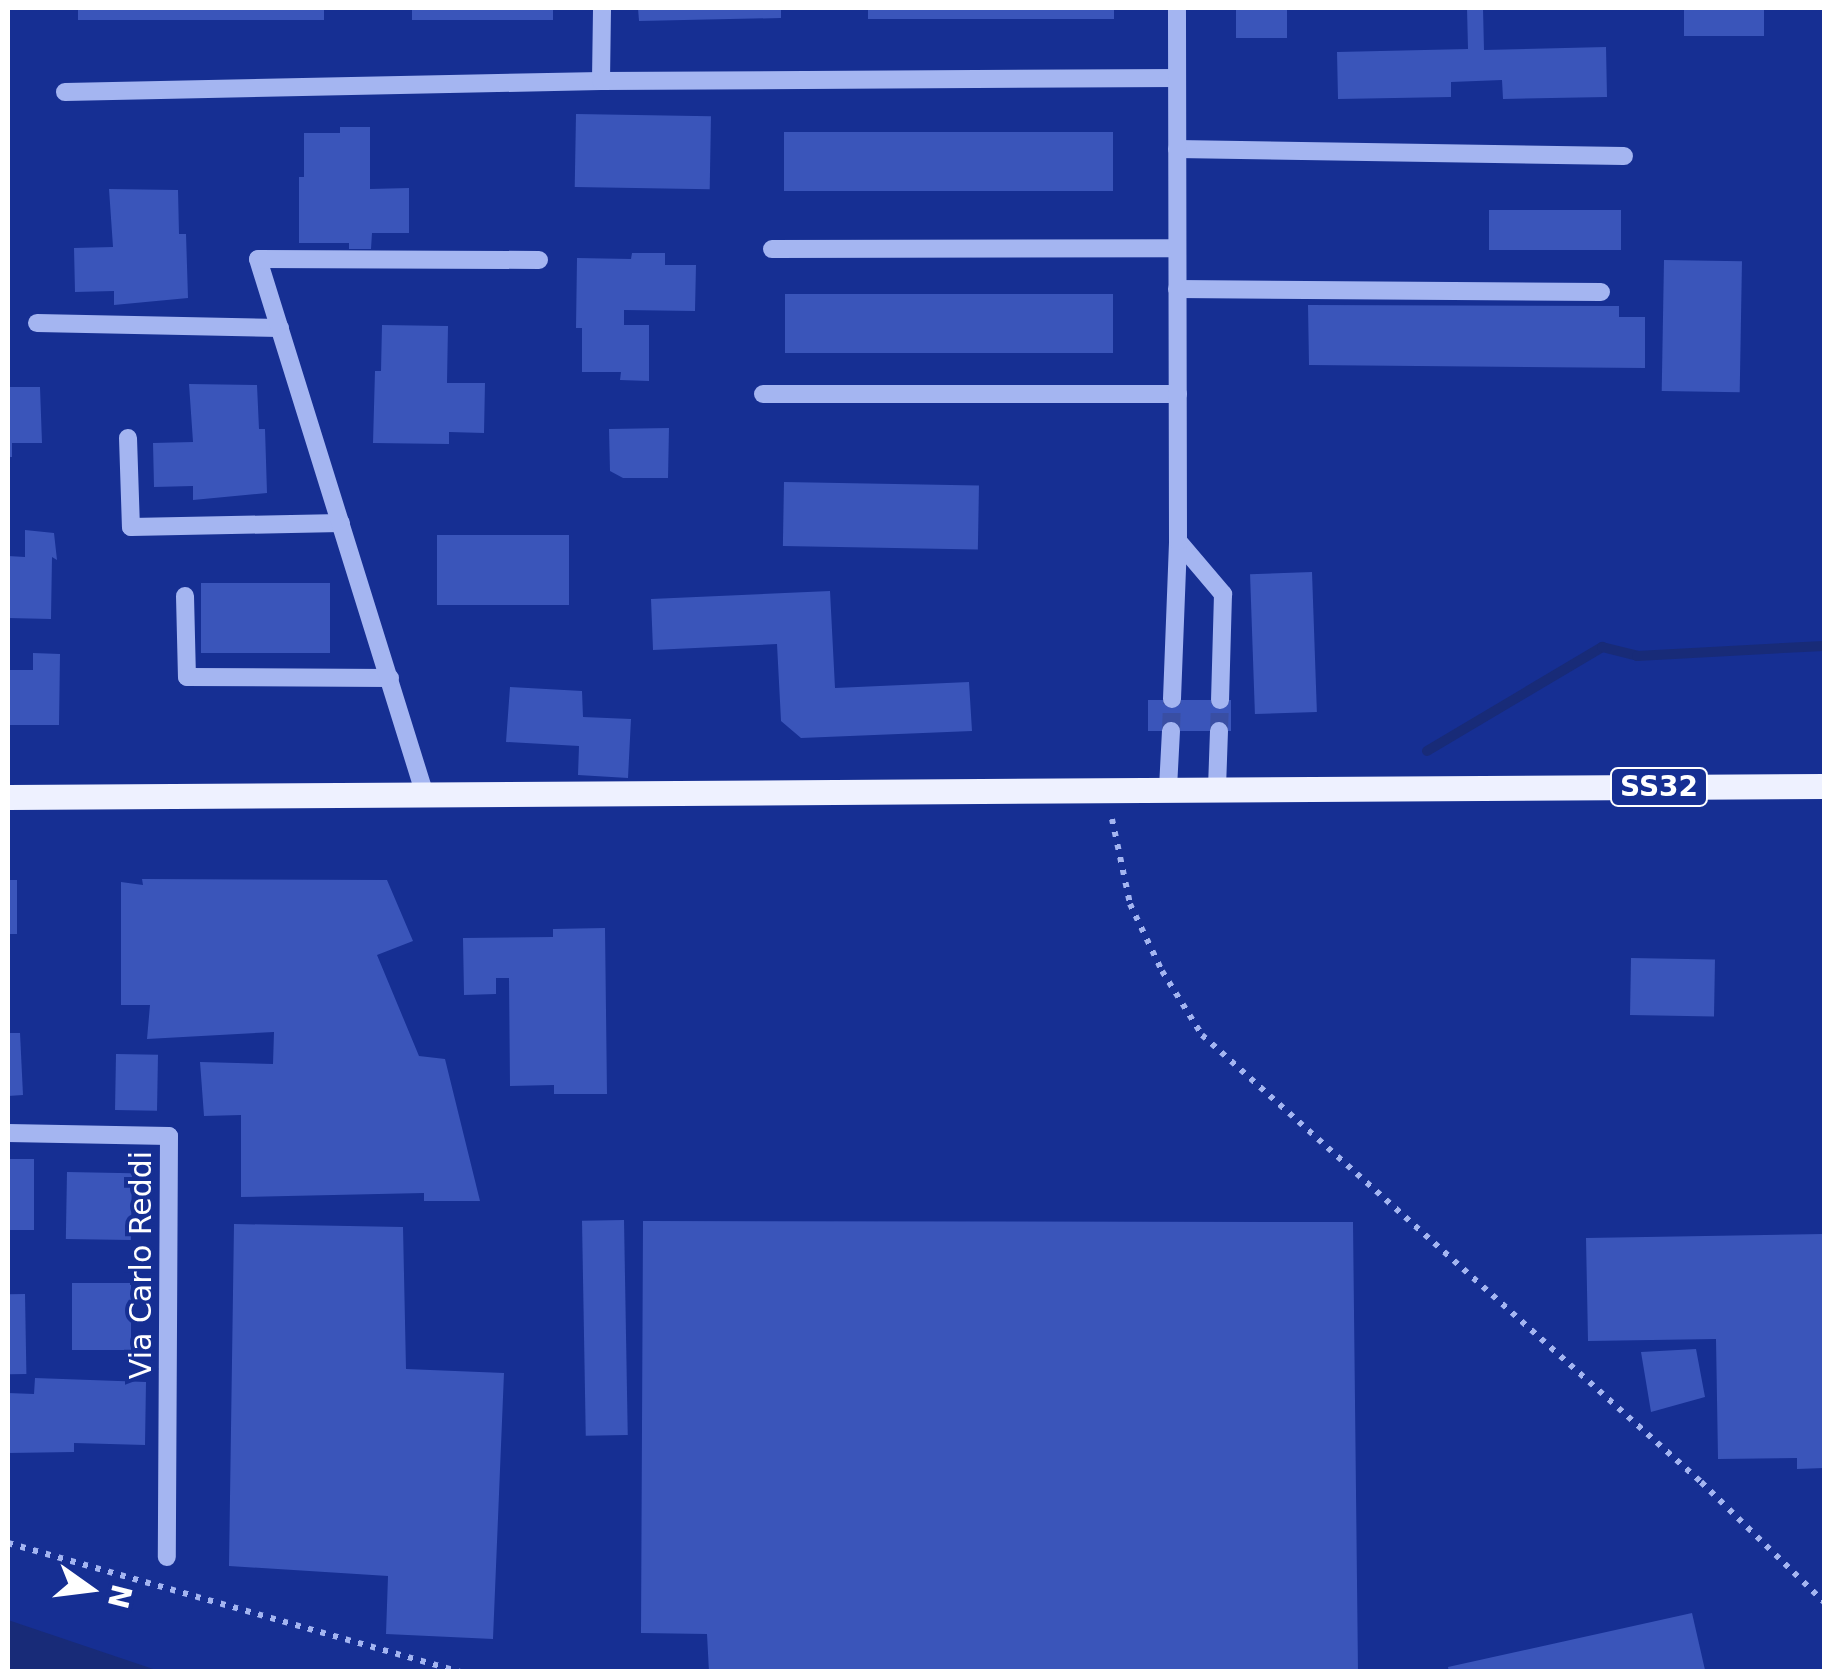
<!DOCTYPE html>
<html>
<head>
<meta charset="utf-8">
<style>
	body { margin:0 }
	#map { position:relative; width:1832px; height:1679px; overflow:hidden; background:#162f93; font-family:"DejaVu Sans",sans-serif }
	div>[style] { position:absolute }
	.water>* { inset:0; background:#182b78 }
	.stream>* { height:10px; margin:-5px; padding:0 5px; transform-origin:5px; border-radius:5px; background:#182b78 }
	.building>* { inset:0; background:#3a55ba; transform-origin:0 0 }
	.minor-tunnel>* { height:18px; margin-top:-9px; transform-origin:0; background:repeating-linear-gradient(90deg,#394ea3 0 18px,transparent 0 27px) }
	.path>* { height:6px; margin-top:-3px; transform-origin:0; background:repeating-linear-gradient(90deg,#a4b5f1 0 5px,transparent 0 13px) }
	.minor>* { height:18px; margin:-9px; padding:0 9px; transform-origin:9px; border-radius:9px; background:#a4b5f1 }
	.major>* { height:25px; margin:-12.5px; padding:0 12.5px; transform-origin:12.5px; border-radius:12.5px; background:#eef1ff }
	span { translate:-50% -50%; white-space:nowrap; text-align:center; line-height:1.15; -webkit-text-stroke:8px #162f93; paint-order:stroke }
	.shield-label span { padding:2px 8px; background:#162f93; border:2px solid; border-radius:8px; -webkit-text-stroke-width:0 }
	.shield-label { font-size:28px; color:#fff; font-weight:700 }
	.street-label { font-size:30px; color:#fff }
	.frame { position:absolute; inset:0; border:10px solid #fff; pointer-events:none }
	.north { position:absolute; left:40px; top:1539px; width:100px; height:100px; -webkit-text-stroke:8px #162f93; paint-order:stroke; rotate:104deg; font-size:28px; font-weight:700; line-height:40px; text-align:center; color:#fff }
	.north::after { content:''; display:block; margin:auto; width:35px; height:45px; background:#fff; clip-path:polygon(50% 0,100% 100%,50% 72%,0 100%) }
</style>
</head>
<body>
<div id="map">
	<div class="water">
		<div style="clip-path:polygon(8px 1620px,159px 1671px,8px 1671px)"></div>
	</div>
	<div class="stream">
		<div style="left:1427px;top:751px;width:204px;rotate:-30.7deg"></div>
		<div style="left:1602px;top:647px;width:36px;rotate:14deg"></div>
		<div style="left:1637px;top:656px;width:187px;rotate:-3.1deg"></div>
	</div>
	<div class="building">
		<div style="left:78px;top:8px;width:246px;height:12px"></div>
		<div style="left:412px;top:8px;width:141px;height:12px"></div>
		<div style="clip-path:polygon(638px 8px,781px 8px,781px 18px,639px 21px)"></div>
		<div style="left:868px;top:8px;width:246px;height:11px"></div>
		<div style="left:1236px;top:8px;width:51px;height:30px"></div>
		<div style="clip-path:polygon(1467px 8px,1483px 8px,1484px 50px,1606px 47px,1607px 97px,1503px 99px,1502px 80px,1451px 82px,1451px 97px,1338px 99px,1337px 52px,1468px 49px)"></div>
		<div style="left:1684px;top:8px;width:80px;height:28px"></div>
		<div style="left:576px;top:114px;width:135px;height:73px;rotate:1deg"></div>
		<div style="clip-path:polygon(340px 127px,370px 127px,370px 189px,409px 188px,409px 233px,372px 233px,371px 249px,349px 249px,349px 243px,299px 243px,299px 177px,304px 177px,304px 133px,340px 133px)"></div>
		<div style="left:784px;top:132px;width:329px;height:59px"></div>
		<div style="clip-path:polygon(109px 189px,178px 190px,179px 234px,186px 234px,188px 298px,114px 305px,114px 291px,75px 292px,74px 248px,113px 247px)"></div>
		<div style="left:1489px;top:210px;width:132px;height:40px"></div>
		<div style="clip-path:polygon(632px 253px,665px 253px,665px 265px,696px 265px,695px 311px,624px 310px,624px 325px,649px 325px,649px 381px,620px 380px,621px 372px,582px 372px,582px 328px,576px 328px,577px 258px,631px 259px)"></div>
		<div style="left:1664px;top:260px;width:78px;height:131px;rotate:1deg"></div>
		<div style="left:785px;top:294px;width:328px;height:59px"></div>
		<div style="clip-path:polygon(1308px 305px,1619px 306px,1619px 317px,1645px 317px,1645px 368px,1309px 365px)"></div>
		<div style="clip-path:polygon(382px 325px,448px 326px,447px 383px,485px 383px,484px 433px,449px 432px,449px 444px,373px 443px,375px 371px,381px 371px)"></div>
		<div style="clip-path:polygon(189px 384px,257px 385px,259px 429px,265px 429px,267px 493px,193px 500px,193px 486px,154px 487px,153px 443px,193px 442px)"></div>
		<div style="clip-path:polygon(8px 387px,40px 387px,42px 443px,12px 443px,12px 457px,8px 457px)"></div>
		<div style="clip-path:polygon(669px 428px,668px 478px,623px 478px,610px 471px,609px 429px)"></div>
		<div style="left:784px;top:482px;width:195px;height:64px;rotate:1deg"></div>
		<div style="clip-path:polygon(25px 530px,54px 533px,57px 560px,52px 557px,51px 619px,8px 618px,8px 556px,25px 557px)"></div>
		<div style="left:437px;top:535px;width:132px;height:70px"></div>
		<div style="left:1312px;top:572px;width:140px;height:62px;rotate:88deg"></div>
		<div style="left:201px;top:583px;width:129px;height:70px"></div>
		<div style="clip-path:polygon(830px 591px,835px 688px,969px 682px,972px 731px,801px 738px,781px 721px,777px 644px,653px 650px,651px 599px)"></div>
		<div style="clip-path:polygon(33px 653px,60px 654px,59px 725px,8px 725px,8px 670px,33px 670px)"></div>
		<div style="clip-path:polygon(510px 687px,582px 691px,583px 717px,631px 719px,628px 778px,578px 775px,579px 746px,506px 742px)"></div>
		<div style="left:1148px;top:700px;width:83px;height:31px"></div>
		<div style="clip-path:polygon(142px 879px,387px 880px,413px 941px,377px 955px,419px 1056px,445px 1059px,480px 1201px,424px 1201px,424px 1193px,241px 1197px,241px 1115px,204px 1116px,200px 1062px,273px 1064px,274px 1032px,147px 1039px,150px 1005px,121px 1005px,121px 882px,143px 885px)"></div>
		<div style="left:8px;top:880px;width:9px;height:54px"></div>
		<div style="clip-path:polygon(605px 928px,607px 1094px,554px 1094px,554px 1085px,510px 1086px,509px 978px,496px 978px,496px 994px,464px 995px,463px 938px,553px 937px,553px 929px)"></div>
		<div style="left:1631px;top:958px;width:84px;height:57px;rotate:1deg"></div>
		<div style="clip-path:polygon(8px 1033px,20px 1033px,23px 1095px,8px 1096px)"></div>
		<div style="left:116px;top:1054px;width:42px;height:56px;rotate:1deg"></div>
		<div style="left:8px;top:1159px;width:26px;height:71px"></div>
		<div style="left:67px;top:1172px;width:65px;height:67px;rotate:1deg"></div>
		<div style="left:624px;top:1220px;width:215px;height:42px;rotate:89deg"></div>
		<div style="clip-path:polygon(643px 1221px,1353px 1222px,1358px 1672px,709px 1672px,707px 1634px,641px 1633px)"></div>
		<div style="clip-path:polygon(234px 1224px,403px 1227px,406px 1369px,504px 1373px,493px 1639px,386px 1634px,388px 1576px,229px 1566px)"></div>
		<div style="clip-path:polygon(1824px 1234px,1824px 1468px,1797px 1469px,1797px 1458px,1718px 1459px,1716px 1339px,1588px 1341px,1586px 1238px)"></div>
		<div style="left:72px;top:1283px;width:59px;height:67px"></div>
		<div style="left:25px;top:1294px;width:80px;height:17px;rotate:89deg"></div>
		<div style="clip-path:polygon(1696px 1349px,1705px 1397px,1651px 1412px,1641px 1352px)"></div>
		<div style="clip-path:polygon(35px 1378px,146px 1382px,145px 1445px,74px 1443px,74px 1452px,8px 1453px,8px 1393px,34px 1394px)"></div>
		<div style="clip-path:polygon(1692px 1613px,1705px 1670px,1449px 1672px,1448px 1667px)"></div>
	</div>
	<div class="minor-tunnel">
		<div style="left:1171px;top:731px;width:32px;rotate:-88deg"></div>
		<div style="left:1219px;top:731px;width:31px;rotate:-88deg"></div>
	</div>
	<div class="path">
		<div style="left:1112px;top:819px;width:87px;rotate:78deg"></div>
		<div style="left:1130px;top:904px;width:74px;rotate:64.5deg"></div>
		<div style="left:1162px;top:971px;width:75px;rotate:58deg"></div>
		<div style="left:1202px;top:1035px;width:670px;rotate:41.85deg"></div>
		<div style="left:1701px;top:1482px;width:172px;rotate:44.3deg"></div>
		<div style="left:8px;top:1543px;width:470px;rotate:15.9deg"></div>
	</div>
	<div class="minor">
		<div style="left:601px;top:81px;width:73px;rotate:-89.2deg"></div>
		<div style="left:65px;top:92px;width:536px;rotate:-1.18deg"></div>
		<div style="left:601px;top:81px;width:576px;rotate:-0.3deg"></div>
		<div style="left:1177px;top:149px;width:447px;rotate:0.9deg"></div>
		<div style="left:772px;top:249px;width:405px;rotate:-0.1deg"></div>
		<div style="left:1177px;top:289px;width:424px;rotate:0.4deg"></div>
		<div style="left:37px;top:323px;width:243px;rotate:1.2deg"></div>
		<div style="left:763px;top:394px;width:415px"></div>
		<div style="left:128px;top:438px;width:89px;rotate:88.1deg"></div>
		<div style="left:131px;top:527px;width:210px;rotate:-1.1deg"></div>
		<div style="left:1178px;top:541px;width:70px;rotate:49.7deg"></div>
		<div style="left:1223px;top:594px;width:106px;rotate:91.6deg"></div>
		<div style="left:185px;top:596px;width:81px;rotate:88.6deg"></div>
		<div style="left:187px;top:677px;width:203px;rotate:0.3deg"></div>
		<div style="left:1172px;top:699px;width:158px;rotate:-87.8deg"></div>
		<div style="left:1178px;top:541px;width:533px;rotate:-90.11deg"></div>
		<div style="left:1168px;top:788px;width:57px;rotate:-87deg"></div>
		<div style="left:1217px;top:788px;width:57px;rotate:-88deg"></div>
		<div style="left:425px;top:795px;width:561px;rotate:-107.31deg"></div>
		<div style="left:258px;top:259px;width:281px;rotate:0.2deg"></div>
		<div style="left:8px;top:1133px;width:161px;rotate:1.1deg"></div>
		<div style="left:169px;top:1136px;width:421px;rotate:90.3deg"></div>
	</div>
	<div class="major">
		<div style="left:8px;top:797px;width:1816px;rotate:-0.35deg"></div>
	</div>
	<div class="shield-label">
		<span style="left:1659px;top:787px">SS32</span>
	</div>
	<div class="street-label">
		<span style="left:141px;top:1265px;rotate:-90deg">Via Carlo Reddi</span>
	</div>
	<div class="frame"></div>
	<div class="north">N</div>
</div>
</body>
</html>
